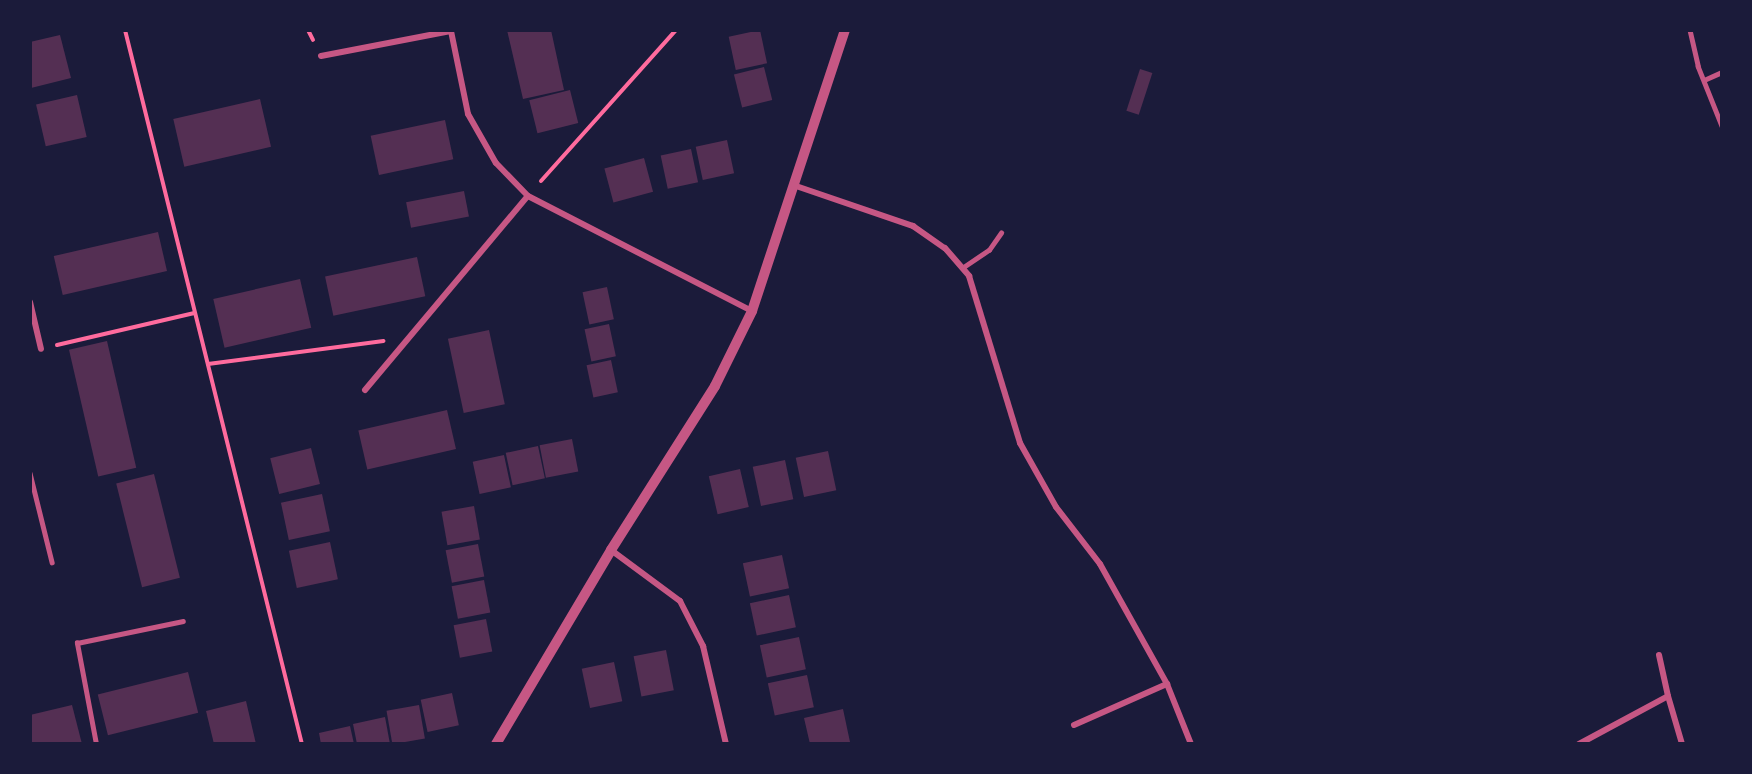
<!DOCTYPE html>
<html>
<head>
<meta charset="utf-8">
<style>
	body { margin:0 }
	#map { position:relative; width:1752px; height:774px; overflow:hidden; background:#1b1b3a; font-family:"IBM Plex Sans",sans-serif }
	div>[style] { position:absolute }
	.building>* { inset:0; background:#542f53; transform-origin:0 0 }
	.path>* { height:4px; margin:-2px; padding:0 2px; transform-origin:2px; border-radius:2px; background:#ff6b9d }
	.service>* { height:4.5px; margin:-2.25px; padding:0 2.25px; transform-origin:2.25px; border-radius:2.25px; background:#c65784 }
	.minor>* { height:6px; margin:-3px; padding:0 3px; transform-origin:3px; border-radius:3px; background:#c65784 }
	.tertiary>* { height:10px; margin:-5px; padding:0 5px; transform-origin:5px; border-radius:5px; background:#c65784 }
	span { translate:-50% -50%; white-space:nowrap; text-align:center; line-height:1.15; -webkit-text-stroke:6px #1b1b3a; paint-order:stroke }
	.frame { position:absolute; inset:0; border:32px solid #1b1b3a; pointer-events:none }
</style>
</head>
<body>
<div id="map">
	<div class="building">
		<div style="clip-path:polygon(507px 30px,551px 30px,564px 90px,523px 99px)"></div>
		<div style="left:760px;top:30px;width:34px;height:32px;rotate:78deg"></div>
		<div style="clip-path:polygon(60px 35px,71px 78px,31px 88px,30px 42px)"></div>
		<div style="left:764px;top:67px;width:34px;height:31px;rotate:76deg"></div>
		<div style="left:1140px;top:69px;width:13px;height:44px;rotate:18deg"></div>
		<div style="left:570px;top:90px;width:34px;height:42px;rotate:76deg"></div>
		<div style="left:77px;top:95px;width:43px;height:42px;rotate:77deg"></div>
		<div style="left:260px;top:99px;width:49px;height:89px;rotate:77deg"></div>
		<div style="left:445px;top:120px;width:40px;height:76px;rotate:78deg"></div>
		<div style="left:727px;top:140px;width:34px;height:32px;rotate:78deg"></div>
		<div style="left:691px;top:149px;width:34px;height:31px;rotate:78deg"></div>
		<div style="left:644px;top:158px;width:35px;height:41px;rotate:75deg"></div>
		<div style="left:464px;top:191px;width:26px;height:59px;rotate:79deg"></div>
		<div style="left:158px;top:232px;width:40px;height:107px;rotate:77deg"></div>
		<div style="left:417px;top:257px;width:40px;height:94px;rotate:78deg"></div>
		<div style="left:300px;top:279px;width:50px;height:89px;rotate:77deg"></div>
		<div style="left:607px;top:287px;width:33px;height:25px;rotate:78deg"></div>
		<div style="left:609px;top:324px;width:33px;height:25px;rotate:78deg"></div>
		<div style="left:489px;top:330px;width:76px;height:42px;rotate:78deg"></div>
		<div style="left:107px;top:341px;width:130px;height:39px;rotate:77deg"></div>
		<div style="left:611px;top:360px;width:33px;height:25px;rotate:78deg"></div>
		<div style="left:447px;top:410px;width:40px;height:91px;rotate:77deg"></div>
		<div style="left:572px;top:439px;width:33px;height:33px;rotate:79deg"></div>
		<div style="left:538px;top:446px;width:33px;height:33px;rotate:78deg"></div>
		<div style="left:311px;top:448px;width:37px;height:42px;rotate:76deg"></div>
		<div style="left:828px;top:451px;width:40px;height:33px;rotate:78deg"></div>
		<div style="left:504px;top:455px;width:33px;height:32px;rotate:78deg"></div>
		<div style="left:785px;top:460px;width:40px;height:33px;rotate:78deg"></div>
		<div style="left:740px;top:469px;width:39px;height:32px;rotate:77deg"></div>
		<div style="left:154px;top:474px;width:107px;height:39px;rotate:76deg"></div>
		<div style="left:322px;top:494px;width:38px;height:42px;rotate:78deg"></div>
		<div style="left:474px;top:506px;width:34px;height:33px;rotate:80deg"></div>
		<div style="left:330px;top:542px;width:38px;height:42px;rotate:78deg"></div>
		<div style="left:478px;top:544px;width:33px;height:33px;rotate:79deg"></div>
		<div style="left:782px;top:555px;width:34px;height:40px;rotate:78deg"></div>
		<div style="left:484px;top:580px;width:33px;height:33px;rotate:79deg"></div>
		<div style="left:789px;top:595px;width:33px;height:40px;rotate:78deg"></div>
		<div style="left:486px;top:619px;width:33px;height:33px;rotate:79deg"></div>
		<div style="left:799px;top:637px;width:33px;height:40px;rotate:78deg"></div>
		<div style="left:666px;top:650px;width:41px;height:33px;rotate:79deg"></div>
		<div style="left:614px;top:662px;width:40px;height:33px;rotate:78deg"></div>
		<div style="left:188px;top:672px;width:42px;height:93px;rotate:76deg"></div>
		<div style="left:807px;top:675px;width:33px;height:40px;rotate:78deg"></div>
		<div style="left:452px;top:693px;width:33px;height:32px;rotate:78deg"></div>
		<div style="clip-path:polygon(246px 701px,256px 744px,214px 744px,206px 711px)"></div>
		<div style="clip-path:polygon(72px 705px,82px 744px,30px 744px,30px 715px)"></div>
		<div style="left:419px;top:705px;width:34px;height:33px;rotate:80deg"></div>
		<div style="clip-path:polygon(843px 709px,850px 742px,810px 744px,804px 718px)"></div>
		<div style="clip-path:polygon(385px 717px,390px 744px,357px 744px,353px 724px)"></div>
		<div style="clip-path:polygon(350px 726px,354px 744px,321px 744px,319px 733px)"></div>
	</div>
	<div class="path">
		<div style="left:125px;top:30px;width:736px;rotate:76.08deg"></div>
		<div style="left:308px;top:30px;width:11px;rotate:63deg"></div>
		<div style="left:541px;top:181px;width:203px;rotate:-48.2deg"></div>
		<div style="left:57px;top:345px;width:141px;rotate:-13.1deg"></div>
		<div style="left:208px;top:364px;width:177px;rotate:-7.5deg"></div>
	</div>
	<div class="service">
		<div style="left:1690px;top:30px;width:37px;rotate:77deg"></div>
		<div style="left:1698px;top:66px;width:65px;rotate:68.2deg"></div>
		<div style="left:1704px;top:80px;width:20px;rotate:-24deg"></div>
		<div style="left:962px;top:268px;width:32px;rotate:-34deg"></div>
		<div style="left:989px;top:250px;width:21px;rotate:-55deg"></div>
		<div style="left:30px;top:473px;width:92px;rotate:76.1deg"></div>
		<div style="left:96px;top:744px;width:103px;rotate:-100.7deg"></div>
		<div style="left:77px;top:643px;width:108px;rotate:-11.7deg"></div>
	</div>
	<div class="minor">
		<div style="left:321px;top:56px;width:132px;rotate:-10.9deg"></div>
		<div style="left:451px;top:31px;width:85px;rotate:78.4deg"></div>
		<div style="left:468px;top:114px;width:56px;rotate:60.3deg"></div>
		<div style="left:496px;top:163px;width:46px;rotate:45.9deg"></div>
		<div style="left:528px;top:196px;width:252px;rotate:27.2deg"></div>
		<div style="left:796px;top:186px;width:124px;rotate:18.9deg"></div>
		<div style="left:913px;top:226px;width:39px;rotate:35deg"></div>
		<div style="left:945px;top:248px;width:37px;rotate:49deg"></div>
		<div style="left:969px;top:276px;width:175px;rotate:73deg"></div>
		<div style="left:1020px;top:443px;width:73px;rotate:60.6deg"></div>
		<div style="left:1056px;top:507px;width:72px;rotate:52.3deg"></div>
		<div style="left:1100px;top:564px;width:137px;rotate:60.8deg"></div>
		<div style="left:1167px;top:684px;width:65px;rotate:68.2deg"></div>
		<div style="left:30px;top:302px;width:48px;rotate:76.8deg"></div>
		<div style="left:365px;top:390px;width:253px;rotate:-50deg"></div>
		<div style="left:611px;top:550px;width:86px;rotate:36.5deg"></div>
		<div style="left:680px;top:601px;width:51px;rotate:62.9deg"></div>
		<div style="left:703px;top:646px;width:101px;rotate:76.8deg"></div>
		<div style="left:1659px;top:655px;width:42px;rotate:77.6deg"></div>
		<div style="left:1074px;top:725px;width:102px;rotate:-23.8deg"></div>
		<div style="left:1579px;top:744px;width:101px;rotate:-28.3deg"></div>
		<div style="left:1668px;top:696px;width:50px;rotate:73.7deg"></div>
	</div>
	<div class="tertiary">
		<div style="left:496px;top:744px;width:226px;rotate:-59.3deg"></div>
		<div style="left:611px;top:550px;width:194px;rotate:-57.6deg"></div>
		<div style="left:715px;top:386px;width:84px;rotate:-63.7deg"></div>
		<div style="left:752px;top:311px;width:296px;rotate:-71.7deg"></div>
	</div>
	<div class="frame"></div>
</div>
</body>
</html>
